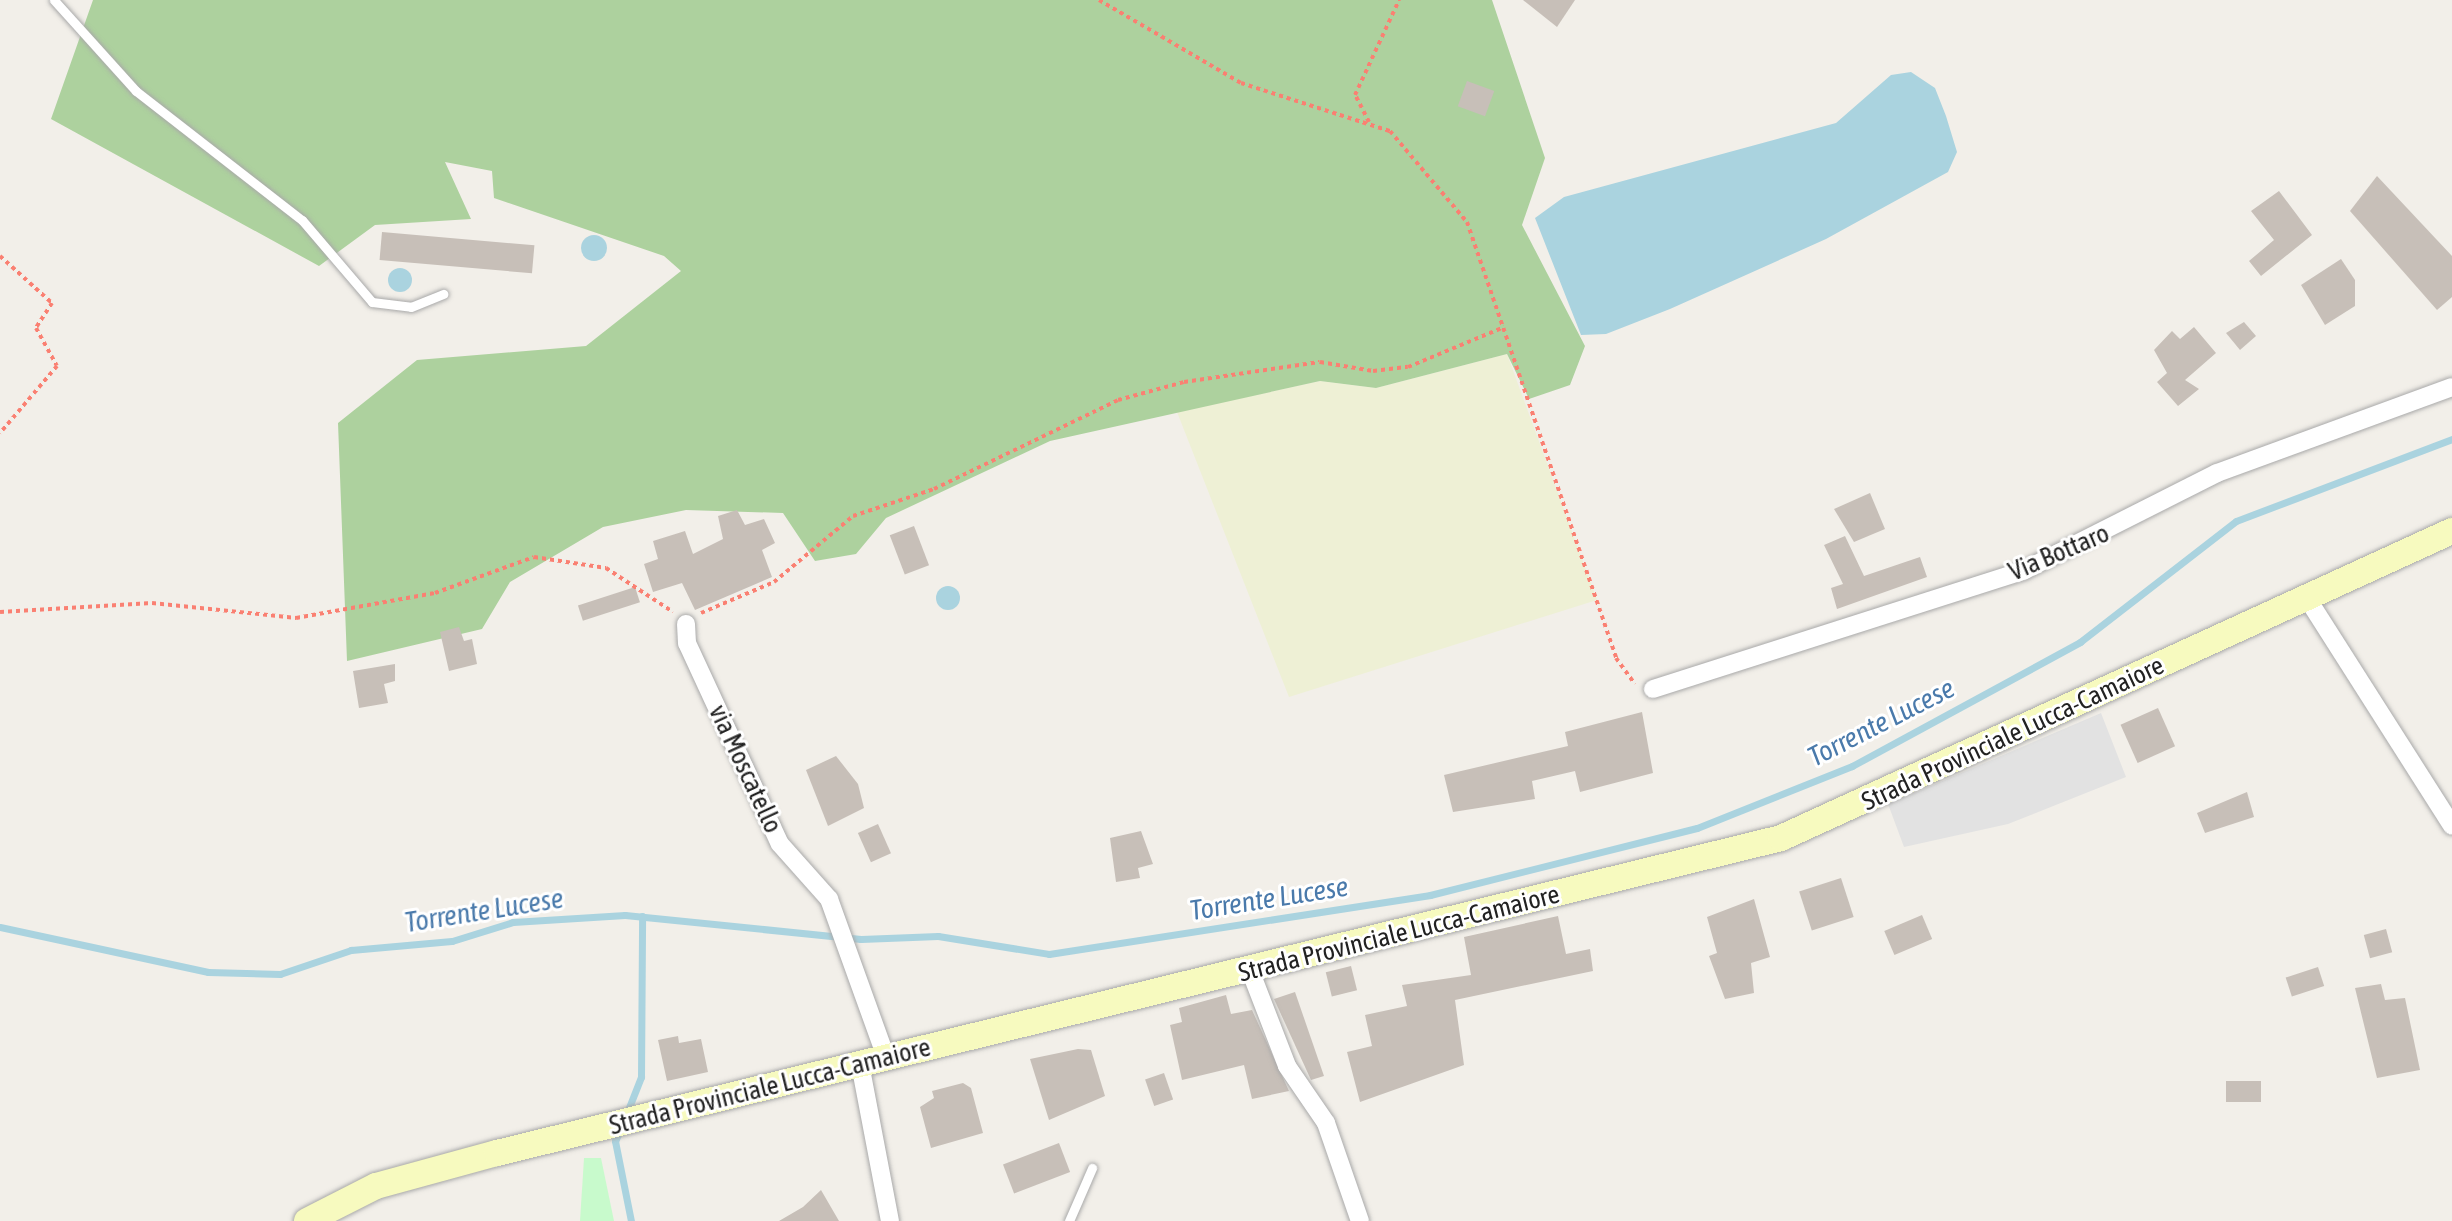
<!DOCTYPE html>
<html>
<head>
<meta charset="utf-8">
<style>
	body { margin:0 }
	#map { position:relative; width:2452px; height:1221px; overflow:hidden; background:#f2efe9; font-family:"Asap Condensed",sans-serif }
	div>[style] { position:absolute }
	.farmland>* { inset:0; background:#eef0d5 }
	.forest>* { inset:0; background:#add19e }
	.park>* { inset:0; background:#c8facc }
	.parking>* { inset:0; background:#e2e2e2 }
	.water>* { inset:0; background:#aad3df }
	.round { border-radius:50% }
	.stream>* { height:7px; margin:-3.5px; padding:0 3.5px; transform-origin:3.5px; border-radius:3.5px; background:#aad3df }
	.building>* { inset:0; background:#c7bfb8; transform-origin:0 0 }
	.path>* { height:4px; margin-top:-2px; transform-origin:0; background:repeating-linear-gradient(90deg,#fa8072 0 4px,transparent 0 8px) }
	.roads { filter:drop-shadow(0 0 2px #a9a9a9) drop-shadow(0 0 2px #a9a9a9) }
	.lane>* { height:9px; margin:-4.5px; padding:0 4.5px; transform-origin:4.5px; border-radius:4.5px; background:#fff }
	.street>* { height:18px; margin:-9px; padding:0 9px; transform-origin:9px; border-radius:9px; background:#fff }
	.secondary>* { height:26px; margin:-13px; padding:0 13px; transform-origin:13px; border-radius:13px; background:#f7fabf }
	span { translate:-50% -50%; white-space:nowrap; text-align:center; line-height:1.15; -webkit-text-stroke:6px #fff; paint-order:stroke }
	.street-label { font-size:26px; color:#222 }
	.water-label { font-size:28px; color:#4a7aab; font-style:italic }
</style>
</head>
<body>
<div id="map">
	<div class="farmland">
		<div style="clip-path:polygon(1507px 354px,1597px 600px,1289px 697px,1177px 412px,1320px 381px,1376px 388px)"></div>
	</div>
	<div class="forest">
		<div style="clip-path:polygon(93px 0,1492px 0,1545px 158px,1522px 225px,1585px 346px,1570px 385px,1529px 399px,1507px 354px,1376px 388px,1320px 381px,1050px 441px,886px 518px,856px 554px,815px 561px,783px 513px,686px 510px,603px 527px,510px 582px,482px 629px,347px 661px,338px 423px,417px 360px,586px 346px,681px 271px,664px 256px,494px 198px,492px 171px,445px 162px,471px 219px,375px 225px,319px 266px,51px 119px)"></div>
	</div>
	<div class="park">
		<div style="clip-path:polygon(584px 1158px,601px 1158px,614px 1221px,580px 1221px)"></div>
	</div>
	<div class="parking">
		<div style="clip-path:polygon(2101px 713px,2126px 777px,2008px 824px,1904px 847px,1888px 804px,1897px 800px,1892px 789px,1904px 784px,1910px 795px)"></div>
	</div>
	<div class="water">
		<div style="clip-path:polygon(1911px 72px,1935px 88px,1946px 116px,1957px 152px,1948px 172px,1826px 239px,1670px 309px,1606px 334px,1581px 335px,1535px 218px,1564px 197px,1836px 123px,1891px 75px)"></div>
		<div class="round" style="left:581px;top:235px;width:26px;height:26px"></div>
		<div class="round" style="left:388px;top:268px;width:24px;height:24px"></div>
		<div class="round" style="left:936px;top:586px;width:24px;height:24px"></div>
	</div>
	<div class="stream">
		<div style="left:0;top:927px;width:213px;rotate:12.2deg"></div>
		<div style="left:208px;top:972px;width:72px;rotate:1.6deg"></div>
		<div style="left:280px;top:974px;width:75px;rotate:-18.7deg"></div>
		<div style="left:351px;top:950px;width:101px;rotate:-5.1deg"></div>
		<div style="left:452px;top:941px;width:64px;rotate:-17.3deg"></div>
		<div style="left:513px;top:922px;width:112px;rotate:-3.6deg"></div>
		<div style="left:625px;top:915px;width:237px;rotate:5.8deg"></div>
		<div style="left:861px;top:939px;width:77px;rotate:-2.2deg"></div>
		<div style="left:938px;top:936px;width:112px;rotate:9.2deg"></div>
		<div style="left:1049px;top:954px;width:386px;rotate:-8.8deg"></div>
		<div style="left:1430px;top:895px;width:275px;rotate:-14.1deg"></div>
		<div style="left:1697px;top:828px;width:167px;rotate:-21.8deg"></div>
		<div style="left:1852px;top:766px;width:260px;rotate:-28.5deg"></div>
		<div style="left:2080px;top:642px;width:197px;rotate:-37.8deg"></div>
		<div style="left:2236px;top:521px;width:231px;rotate:-20.8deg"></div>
		<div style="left:626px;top:1115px;width:41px;rotate:-68.5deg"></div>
		<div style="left:641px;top:1077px;width:161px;rotate:-89.6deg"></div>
		<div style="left:620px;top:1130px;width:12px;rotate:114deg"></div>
		<div style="left:615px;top:1141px;width:82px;rotate:78.7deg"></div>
	</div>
	<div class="building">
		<div style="clip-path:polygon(1523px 0,1575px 0,1557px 27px)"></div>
		<div style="left:1467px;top:81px;width:29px;height:27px;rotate:20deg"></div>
		<div style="clip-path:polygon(2377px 176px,2452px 256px,2452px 297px,2437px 310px,2350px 211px)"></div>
		<div style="clip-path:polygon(2279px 191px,2312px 235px,2261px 276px,2249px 261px,2274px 240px,2251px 211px)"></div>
		<div style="left:382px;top:232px;width:153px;height:28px;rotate:5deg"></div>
		<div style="clip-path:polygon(2341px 259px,2355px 280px,2355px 306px,2325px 325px,2301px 285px)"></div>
		<div style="clip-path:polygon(2244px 322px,2256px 336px,2240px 350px,2226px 333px)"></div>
		<div style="clip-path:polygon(2194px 327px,2216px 353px,2185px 380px,2199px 389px,2178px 406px,2157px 382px,2167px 373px,2154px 350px,2172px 331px,2180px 339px)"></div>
		<div style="clip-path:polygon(1870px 493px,1885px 529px,1854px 542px,1834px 509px)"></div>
		<div style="clip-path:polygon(737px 510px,745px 525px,764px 519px,775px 543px,762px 550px,772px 577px,695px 610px,682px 583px,653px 592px,644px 564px,658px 559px,653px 541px,685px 531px,693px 554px,723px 539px,718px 516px)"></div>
		<div style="left:914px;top:526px;width:42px;height:26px;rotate:69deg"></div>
		<div style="clip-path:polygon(1845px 536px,1864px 576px,1920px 557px,1927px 577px,1837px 609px,1831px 588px,1843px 584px,1824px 545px)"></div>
		<div style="left:635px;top:587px;width:16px;height:60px;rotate:72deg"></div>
		<div style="clip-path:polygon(459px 627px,464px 641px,472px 639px,477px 664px,449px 671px,440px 632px)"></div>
		<div style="clip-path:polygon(395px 664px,395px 681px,384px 684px,388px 703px,359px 708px,353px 671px)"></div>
		<div style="left:2158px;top:708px;width:42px;height:41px;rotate:66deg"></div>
		<div style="clip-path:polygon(1642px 712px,1653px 773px,1580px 792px,1575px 771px,1532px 781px,1535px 799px,1453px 812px,1444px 775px,1568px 746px,1565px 732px)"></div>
		<div style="clip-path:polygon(836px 756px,858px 784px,864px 808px,828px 826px,806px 770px)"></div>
		<div style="clip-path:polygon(2247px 792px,2254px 817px,2205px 833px,2197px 813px)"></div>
		<div style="left:878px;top:824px;width:32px;height:22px;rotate:66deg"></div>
		<div style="clip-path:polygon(1141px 831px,1153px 864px,1138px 868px,1140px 878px,1116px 882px,1110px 838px)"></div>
		<div style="left:1841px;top:878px;width:41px;height:44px;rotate:72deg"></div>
		<div style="clip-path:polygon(1754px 899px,1770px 957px,1751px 963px,1754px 993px,1725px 999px,1709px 956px,1717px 953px,1707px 917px)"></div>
		<div style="left:1922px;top:915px;width:26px;height:41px;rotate:67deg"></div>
		<div style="clip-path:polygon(1558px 916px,1566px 954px,1590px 949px,1593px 971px,1455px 1000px,1464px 1065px,1360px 1102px,1347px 1052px,1372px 1046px,1365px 1015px,1407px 1006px,1402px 985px,1471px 975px,1464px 937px)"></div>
		<div style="left:2386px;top:929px;width:24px;height:23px;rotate:75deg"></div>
		<div style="left:1351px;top:966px;width:25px;height:26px;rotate:76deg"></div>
		<div style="left:2318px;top:967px;width:20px;height:34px;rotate:72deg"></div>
		<div style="clip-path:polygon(2381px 984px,2385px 1000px,2405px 998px,2420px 1070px,2377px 1078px,2355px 988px)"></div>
		<div style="clip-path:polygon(1295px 992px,1324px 1076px,1311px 1080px,1274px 999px)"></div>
		<div style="clip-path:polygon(1226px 995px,1231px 1014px,1252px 1010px,1289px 1091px,1252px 1099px,1244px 1065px,1182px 1080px,1170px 1025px,1182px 1022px,1179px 1008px)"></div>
		<div style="clip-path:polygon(678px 1036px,679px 1043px,701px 1039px,708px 1072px,667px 1081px,658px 1040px)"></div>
		<div style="clip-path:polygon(1078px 1049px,1091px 1050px,1105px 1096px,1049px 1120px,1030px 1059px)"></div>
		<div style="left:1164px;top:1073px;width:28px;height:20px;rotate:71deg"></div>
		<div style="left:2261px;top:1081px;width:21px;height:35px;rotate:90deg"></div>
		<div style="clip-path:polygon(963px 1083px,971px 1088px,983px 1133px,931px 1148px,920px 1107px,934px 1098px,932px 1091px)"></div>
		<div style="left:1059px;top:1143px;width:31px;height:60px;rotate:69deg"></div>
		<div style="clip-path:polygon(821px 1190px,839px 1221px,779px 1221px,803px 1207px)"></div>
	</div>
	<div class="path">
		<div style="left:1099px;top:0;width:164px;rotate:30.3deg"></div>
		<div style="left:1241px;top:83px;width:157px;rotate:17.9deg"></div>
		<div style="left:1390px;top:131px;width:119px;rotate:49.8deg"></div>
		<div style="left:1467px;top:222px;width:461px;rotate:71.1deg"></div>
		<div style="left:1616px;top:658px;width:32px;rotate:54deg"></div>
		<div style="left:1369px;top:122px;width:30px;rotate:-117deg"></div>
		<div style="left:1355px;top:95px;width:105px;rotate:-65.1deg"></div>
		<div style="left:0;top:256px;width:70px;rotate:42.1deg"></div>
		<div style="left:52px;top:303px;width:30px;rotate:123deg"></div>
		<div style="left:36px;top:328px;width:43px;rotate:61.1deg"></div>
		<div style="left:57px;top:366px;width:88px;rotate:130.4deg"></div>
		<div style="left:0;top:612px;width:152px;rotate:-3.4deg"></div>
		<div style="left:152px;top:603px;width:145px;rotate:5.9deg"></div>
		<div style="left:296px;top:618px;width:141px;rotate:-10.2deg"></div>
		<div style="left:435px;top:593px;width:105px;rotate:-20deg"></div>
		<div style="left:534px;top:557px;width:73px;rotate:8.7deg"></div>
		<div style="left:606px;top:568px;width:80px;rotate:33.3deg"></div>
		<div style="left:701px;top:613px;width:79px;rotate:-23deg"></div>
		<div style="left:774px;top:582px;width:103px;rotate:-39.9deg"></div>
		<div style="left:853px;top:516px;width:85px;rotate:-18.4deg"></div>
		<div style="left:934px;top:489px;width:204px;rotate:-25.8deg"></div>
		<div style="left:1118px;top:400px;width:68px;rotate:-15.3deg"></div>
		<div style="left:1184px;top:382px;width:137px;rotate:-8.4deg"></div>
		<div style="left:1320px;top:362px;width:54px;rotate:9.6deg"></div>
		<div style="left:1373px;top:371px;width:35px;rotate:-7deg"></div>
		<div style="left:1408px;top:367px;width:104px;rotate:-22.6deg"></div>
	</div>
	<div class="roads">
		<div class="lane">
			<div style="left:54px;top:0;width:122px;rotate:48deg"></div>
			<div style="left:136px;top:91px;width:210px;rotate:37.9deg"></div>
			<div style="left:302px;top:220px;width:108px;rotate:49.5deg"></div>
			<div style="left:372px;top:302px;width:39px;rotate:7deg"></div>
			<div style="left:411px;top:307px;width:35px;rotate:-22deg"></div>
			<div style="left:1069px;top:1221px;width:58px;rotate:-66.5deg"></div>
		</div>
		<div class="street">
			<div style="left:2307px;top:598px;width:270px;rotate:57.5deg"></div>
			<div style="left:686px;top:624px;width:19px;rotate:87deg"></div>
			<div style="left:687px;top:643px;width:221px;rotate:65.2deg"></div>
			<div style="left:780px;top:844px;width:74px;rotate:48.3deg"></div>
			<div style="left:829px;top:899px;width:168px;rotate:70.2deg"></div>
			<div style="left:1653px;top:689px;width:388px;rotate:-17.7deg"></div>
			<div style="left:2023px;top:571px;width:217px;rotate:-26.8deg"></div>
			<div style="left:2217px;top:473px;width:250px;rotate:-20.1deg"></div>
			<div style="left:1250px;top:970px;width:103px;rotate:68.9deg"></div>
			<div style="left:1287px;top:1066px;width:69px;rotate:55.6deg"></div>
			<div style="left:1326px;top:1123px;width:104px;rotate:70.9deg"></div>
			<div style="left:860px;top:1064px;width:160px;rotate:79.2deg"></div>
		</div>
		<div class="secondary">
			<div style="left:307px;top:1221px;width:77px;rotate:-26.9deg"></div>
			<div style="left:376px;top:1186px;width:125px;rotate:-15.3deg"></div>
			<div style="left:497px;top:1153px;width:1322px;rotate:-13.78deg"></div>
			<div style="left:1781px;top:838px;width:738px;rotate:-24.59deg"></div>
		</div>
	</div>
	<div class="street-label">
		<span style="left:2059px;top:553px;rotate:-23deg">Via Bottaro</span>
		<span style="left:2013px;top:734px;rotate:-25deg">Strada Provinciale Lucca-Camaiore</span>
		<span style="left:745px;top:769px;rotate:65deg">via Moscatello</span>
		<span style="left:1399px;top:934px;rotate:-14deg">Strada Provinciale Lucca-Camaiore</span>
		<span style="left:770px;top:1087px;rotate:-14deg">Strada Provinciale Lucca-Camaiore</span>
	</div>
	<div class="water-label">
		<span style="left:1881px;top:722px;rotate:-27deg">Torrente Lucese</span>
		<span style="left:1269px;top:898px;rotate:-9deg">Torrente Lucese</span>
		<span style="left:484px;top:910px;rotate:-9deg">Torrente Lucese</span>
	</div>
</div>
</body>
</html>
